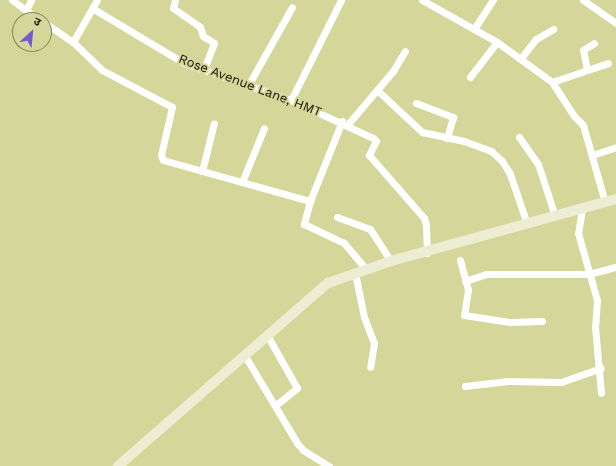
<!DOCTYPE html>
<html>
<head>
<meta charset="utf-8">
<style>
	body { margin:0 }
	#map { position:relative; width:616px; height:466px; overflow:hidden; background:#d4d799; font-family:"Work Sans","Noto Sans Devanagari",sans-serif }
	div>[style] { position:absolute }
	.street>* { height:7px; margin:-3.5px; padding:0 3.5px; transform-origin:3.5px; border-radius:3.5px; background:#fff }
	.secondary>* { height:10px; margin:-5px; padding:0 5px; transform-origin:5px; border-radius:5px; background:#ecedd3 }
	span { translate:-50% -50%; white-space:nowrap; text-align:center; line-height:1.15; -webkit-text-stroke:4px #d4d799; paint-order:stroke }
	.street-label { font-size:13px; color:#121300 }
	.north { position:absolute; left:12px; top:12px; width:40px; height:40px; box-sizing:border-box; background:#d4d799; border:1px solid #86895c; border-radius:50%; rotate:27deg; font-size:11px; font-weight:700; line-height:16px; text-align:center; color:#121300 }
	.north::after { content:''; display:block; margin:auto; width:14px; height:18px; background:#7558d2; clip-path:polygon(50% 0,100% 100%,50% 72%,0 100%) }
</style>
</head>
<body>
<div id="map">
	<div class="street">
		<div style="left:12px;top:0;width:34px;rotate:36deg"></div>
		<div style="left:175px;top:0;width:8px;rotate:104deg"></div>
		<div style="left:173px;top:8px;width:33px;rotate:35deg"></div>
		<div style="left:200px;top:27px;width:9px;rotate:72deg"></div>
		<div style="left:203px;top:36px;width:13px;rotate:32deg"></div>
		<div style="left:214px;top:43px;width:28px;rotate:111deg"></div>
		<div style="left:422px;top:0;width:86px;rotate:29.2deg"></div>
		<div style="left:497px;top:42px;width:68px;rotate:36deg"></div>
		<div style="left:552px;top:82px;width:40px;rotate:57.1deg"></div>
		<div style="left:574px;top:116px;width:13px;rotate:45deg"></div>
		<div style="left:583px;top:125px;width:80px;rotate:74.1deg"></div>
		<div style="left:583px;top:0;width:40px;rotate:34.9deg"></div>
		<div style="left:92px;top:8px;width:107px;rotate:30.9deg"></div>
		<div style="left:184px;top:63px;width:113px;rotate:19.1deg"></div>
		<div style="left:291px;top:100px;width:90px;rotate:24.9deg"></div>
		<div style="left:373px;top:138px;width:4px;rotate:45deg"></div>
		<div style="left:376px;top:141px;width:16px;rotate:117deg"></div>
		<div style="left:369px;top:155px;width:84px;rotate:48.9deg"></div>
		<div style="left:424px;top:218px;width:7px;rotate:74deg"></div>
		<div style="left:426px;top:225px;width:28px;rotate:88deg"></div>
		<div style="left:26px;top:10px;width:11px;rotate:-63deg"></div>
		<div style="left:44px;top:22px;width:35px;rotate:35deg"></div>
		<div style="left:73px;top:42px;width:40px;rotate:44deg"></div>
		<div style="left:102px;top:70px;width:79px;rotate:27.9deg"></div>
		<div style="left:172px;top:107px;width:49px;rotate:102.9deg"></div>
		<div style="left:161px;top:155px;width:5px;rotate:68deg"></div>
		<div style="left:163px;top:160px;width:153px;rotate:15.6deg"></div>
		<div style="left:474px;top:29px;width:35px;rotate:-57deg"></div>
		<div style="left:73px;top:42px;width:48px;rotate:-60.3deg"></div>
		<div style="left:521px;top:58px;width:24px;rotate:-52deg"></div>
		<div style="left:536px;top:39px;width:20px;rotate:-30deg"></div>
		<div style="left:587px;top:70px;width:20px;rotate:-101deg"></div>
		<div style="left:583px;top:50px;width:13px;rotate:-32deg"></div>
		<div style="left:470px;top:77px;width:44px;rotate:-52.4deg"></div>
		<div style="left:552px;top:82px;width:59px;rotate:-18.7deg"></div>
		<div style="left:249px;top:84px;width:88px;rotate:-60.8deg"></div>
		<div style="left:377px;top:90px;width:62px;rotate:43deg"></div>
		<div style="left:422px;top:132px;width:43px;rotate:12.1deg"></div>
		<div style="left:464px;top:141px;width:29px;rotate:20deg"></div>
		<div style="left:491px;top:151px;width:15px;rotate:42deg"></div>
		<div style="left:502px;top:161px;width:15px;rotate:58deg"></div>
		<div style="left:510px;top:174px;width:53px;rotate:71.2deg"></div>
		<div style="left:291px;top:100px;width:112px;rotate:-63.4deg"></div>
		<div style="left:416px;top:103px;width:40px;rotate:21deg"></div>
		<div style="left:453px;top:117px;width:22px;rotate:106deg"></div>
		<div style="left:342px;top:121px;width:86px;rotate:111.8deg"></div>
		<div style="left:310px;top:201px;width:24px;rotate:105deg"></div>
		<div style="left:304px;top:224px;width:44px;rotate:25.4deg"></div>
		<div style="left:344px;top:243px;width:34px;rotate:50deg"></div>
		<div style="left:348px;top:124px;width:70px;rotate:-49.7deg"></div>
		<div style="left:393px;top:71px;width:23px;rotate:-59deg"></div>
		<div style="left:519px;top:137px;width:33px;rotate:55deg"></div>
		<div style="left:538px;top:164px;width:55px;rotate:71.9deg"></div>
		<div style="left:592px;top:155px;width:25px;rotate:-18deg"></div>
		<div style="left:202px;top:171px;width:49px;rotate:-76deg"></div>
		<div style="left:242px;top:182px;width:58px;rotate:-67.8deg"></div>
		<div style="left:582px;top:209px;width:24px;rotate:99deg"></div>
		<div style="left:578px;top:233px;width:70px;rotate:74.2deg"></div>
		<div style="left:597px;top:300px;width:27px;rotate:94deg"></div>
		<div style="left:595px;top:327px;width:66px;rotate:84.8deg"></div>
		<div style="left:337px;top:217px;width:35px;rotate:20deg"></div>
		<div style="left:370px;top:229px;width:38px;rotate:57deg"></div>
		<div style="left:460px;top:260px;width:31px;rotate:75deg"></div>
		<div style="left:468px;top:290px;width:25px;rotate:99deg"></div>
		<div style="left:464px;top:315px;width:47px;rotate:8.7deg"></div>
		<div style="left:510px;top:322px;width:32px;rotate:-2deg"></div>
		<div style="left:355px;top:273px;width:45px;rotate:78.4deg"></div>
		<div style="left:364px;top:317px;width:28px;rotate:69deg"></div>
		<div style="left:374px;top:343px;width:24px;rotate:99deg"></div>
		<div style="left:465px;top:281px;width:22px;rotate:-18deg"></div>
		<div style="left:486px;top:274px;width:103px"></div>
		<div style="left:589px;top:274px;width:28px;rotate:-15deg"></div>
		<div style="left:267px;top:335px;width:61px;rotate:60.5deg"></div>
		<div style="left:297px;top:388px;width:28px;rotate:141deg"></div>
		<div style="left:245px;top:356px;width:101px;rotate:59.1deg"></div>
		<div style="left:297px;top:443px;width:9px;rotate:49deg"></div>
		<div style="left:303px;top:450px;width:31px;rotate:32deg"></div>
		<div style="left:465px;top:386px;width:43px;rotate:-6.6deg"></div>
		<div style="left:508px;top:381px;width:53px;rotate:1.1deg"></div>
		<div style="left:561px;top:382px;width:42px;rotate:-19.3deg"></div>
	</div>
	<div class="secondary">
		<div style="left:118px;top:466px;width:279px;rotate:-41.1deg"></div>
		<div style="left:328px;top:283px;width:67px;rotate:-19.2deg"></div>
		<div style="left:391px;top:261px;width:233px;rotate:-15.4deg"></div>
	</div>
	<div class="street-label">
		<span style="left:250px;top:86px;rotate:21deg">Rose Avenue Lane, HMT</span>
	</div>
	<div class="north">उ</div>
</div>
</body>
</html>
